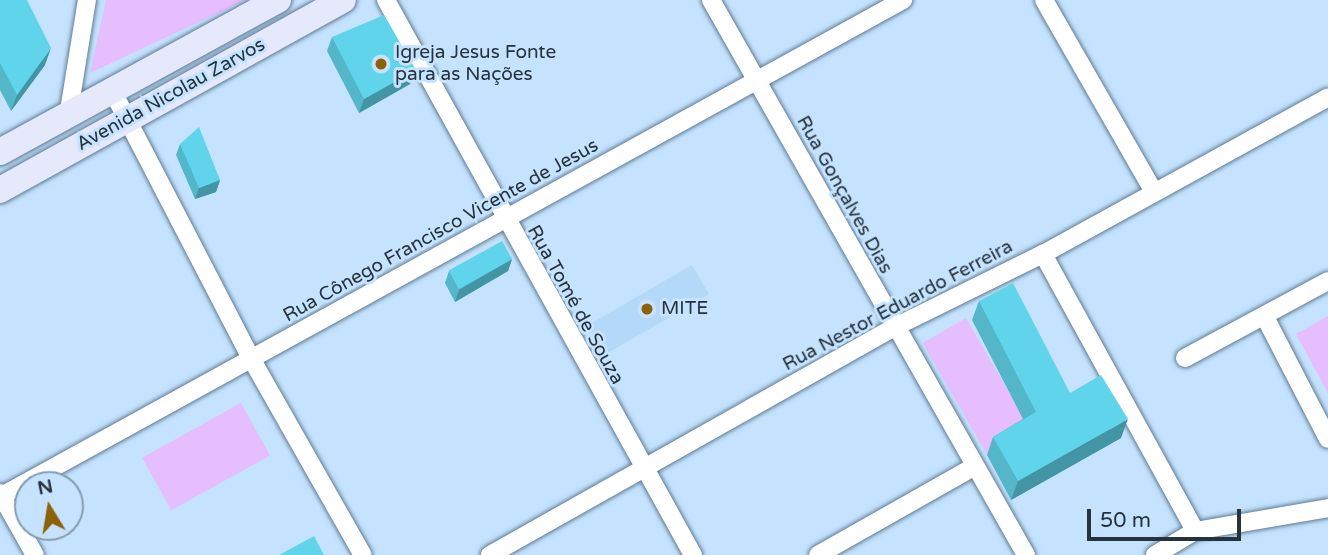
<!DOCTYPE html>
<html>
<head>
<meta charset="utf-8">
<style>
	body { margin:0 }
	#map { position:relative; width:1328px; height:555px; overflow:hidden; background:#c5e3fe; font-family:"Varela Round",sans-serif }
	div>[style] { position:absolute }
	.built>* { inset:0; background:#b4d8f7; transform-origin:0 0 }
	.green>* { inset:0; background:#e6bdfd; transform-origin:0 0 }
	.roads { filter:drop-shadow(0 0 2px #607b94) drop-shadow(0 0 2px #607b94) }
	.street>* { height:18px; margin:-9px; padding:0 9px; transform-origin:9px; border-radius:9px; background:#fff }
	.secondary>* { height:26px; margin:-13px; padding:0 13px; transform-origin:13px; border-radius:13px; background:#e6e8fc }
	.wall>* { inset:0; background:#53b6c9 }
	.shaded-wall>* { inset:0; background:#4394a4 }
	.building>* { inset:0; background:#60d4ea; transform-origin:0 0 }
	.dots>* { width:19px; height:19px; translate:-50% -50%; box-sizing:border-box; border:4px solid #c5e3fe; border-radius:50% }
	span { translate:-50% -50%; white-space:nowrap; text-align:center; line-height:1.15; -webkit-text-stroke:6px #c5e3fe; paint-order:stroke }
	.poi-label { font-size:19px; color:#26323c }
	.left { translate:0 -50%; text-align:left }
	.street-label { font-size:19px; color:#26323c }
	.north { position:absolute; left:14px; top:471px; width:70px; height:70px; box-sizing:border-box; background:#c5e3fe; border:2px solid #859cb0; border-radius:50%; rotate:349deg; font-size:19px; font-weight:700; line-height:28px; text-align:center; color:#26323c }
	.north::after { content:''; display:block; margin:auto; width:24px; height:32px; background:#8d6107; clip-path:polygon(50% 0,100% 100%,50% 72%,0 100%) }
	.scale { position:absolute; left:1087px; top:509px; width:154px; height:32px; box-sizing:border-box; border:4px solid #26323c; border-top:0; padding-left:9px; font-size:21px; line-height:24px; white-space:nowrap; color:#26323c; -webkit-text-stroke:5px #c5e3fe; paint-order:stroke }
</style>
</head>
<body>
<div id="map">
	<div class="built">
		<div style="left:692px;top:265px;width:34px;height:121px;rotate:60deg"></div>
	</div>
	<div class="green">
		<div style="clip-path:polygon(106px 0,246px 0,90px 73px)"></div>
		<div style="clip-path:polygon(1328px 316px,1328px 393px,1296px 334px)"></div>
		<div style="left:966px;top:318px;width:129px;height:50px;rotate:60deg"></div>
		<div style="left:241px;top:403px;width:60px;height:113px;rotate:61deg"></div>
	</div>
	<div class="roads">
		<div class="street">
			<div style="left:386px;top:0;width:634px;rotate:61.05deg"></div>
			<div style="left:711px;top:0;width:638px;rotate:60.42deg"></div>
			<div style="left:1044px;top:0;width:221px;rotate:60.2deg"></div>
			<div style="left:113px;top:92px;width:302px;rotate:62.6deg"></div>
			<div style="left:252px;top:360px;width:224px;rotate:60.4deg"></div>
			<div style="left:68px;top:117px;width:119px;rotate:-80.8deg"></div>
			<div style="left:1043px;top:254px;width:316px;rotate:61.2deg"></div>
			<div style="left:1265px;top:317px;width:137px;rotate:62.7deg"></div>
			<div style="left:1185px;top:358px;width:162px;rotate:-28.3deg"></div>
			<div style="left:0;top:493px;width:71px;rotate:60.6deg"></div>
			<div style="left:0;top:497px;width:1031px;rotate:-28.83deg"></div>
			<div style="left:490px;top:555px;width:465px;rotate:-29.4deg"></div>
			<div style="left:895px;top:327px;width:165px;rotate:-26.3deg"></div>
			<div style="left:1043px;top:254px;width:325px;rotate:-28.8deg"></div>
			<div style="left:818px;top:555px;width:180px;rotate:-29.5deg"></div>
			<div style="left:1155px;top:555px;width:47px;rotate:-31deg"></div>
			<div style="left:1195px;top:531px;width:135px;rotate:-9.8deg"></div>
		</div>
		<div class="secondary">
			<div style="left:0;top:152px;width:317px;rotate:-28.7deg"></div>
			<div style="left:0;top:190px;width:392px;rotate:-29deg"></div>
		</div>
	</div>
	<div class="wall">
		<div style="clip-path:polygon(0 0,45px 65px,11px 111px,0 90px)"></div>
		<div style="clip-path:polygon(332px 37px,410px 84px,359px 113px,327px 51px)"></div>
		<div style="clip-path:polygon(180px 144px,220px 180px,216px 192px,195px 199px,176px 155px)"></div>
		<div style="clip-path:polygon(512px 259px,508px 271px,455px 302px,445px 283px,449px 271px)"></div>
		<div style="clip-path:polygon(979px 301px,1070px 393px,1121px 438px,1011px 500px,987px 455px,993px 437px,1023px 419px,972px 320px)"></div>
	</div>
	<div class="shaded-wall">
		<div style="clip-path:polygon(51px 48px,45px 65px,11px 111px,17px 95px)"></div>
		<div style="clip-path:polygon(416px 70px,410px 84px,359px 113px,364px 99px)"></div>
		<div style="clip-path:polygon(220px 180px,216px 192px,195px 199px,199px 188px)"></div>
		<div style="clip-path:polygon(512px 259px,508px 271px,455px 302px,459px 290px)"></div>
		<div style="clip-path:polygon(1128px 419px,1121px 438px,1011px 500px,1018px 481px)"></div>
	</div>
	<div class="building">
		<div style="clip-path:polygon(0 0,27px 0,51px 48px,17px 95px,0 63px)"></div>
		<div style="clip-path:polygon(384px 15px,416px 70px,364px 99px,332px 37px)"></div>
		<div style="clip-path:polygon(199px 127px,220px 180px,199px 188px,180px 144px)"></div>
		<div style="left:502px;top:241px;width:21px;height:61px;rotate:61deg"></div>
		<div style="clip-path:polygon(1013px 283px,1070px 393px,1101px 375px,1128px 419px,1018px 481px,993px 437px,1036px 412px,979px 301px)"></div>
		<div style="clip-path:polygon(314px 536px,324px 555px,279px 555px)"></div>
	</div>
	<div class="dots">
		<div style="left:381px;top:64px;background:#8d6107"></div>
		<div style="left:647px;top:309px;background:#8d6107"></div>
	</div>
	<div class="poi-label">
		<span class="left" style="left:395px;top:64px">Igreja Jesus Fonte<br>para as Nações</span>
		<span class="left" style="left:661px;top:309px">MITE</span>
	</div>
	<div class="street-label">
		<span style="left:171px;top:95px;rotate:-29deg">Avenida Nicolau Zarvos</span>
		<span style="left:844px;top:195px;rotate:61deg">Rua Gonçalves Dias</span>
		<span style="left:441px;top:231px;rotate:-29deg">Rua Cônego Francisco Vicente de Jesus</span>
		<span style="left:575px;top:305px;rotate:61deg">Rua Tomé de Souza</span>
		<span style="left:898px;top:306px;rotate:-28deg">Rua Nestor Eduardo Ferreira</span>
	</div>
	<div class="north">N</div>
	<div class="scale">50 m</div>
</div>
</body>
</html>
